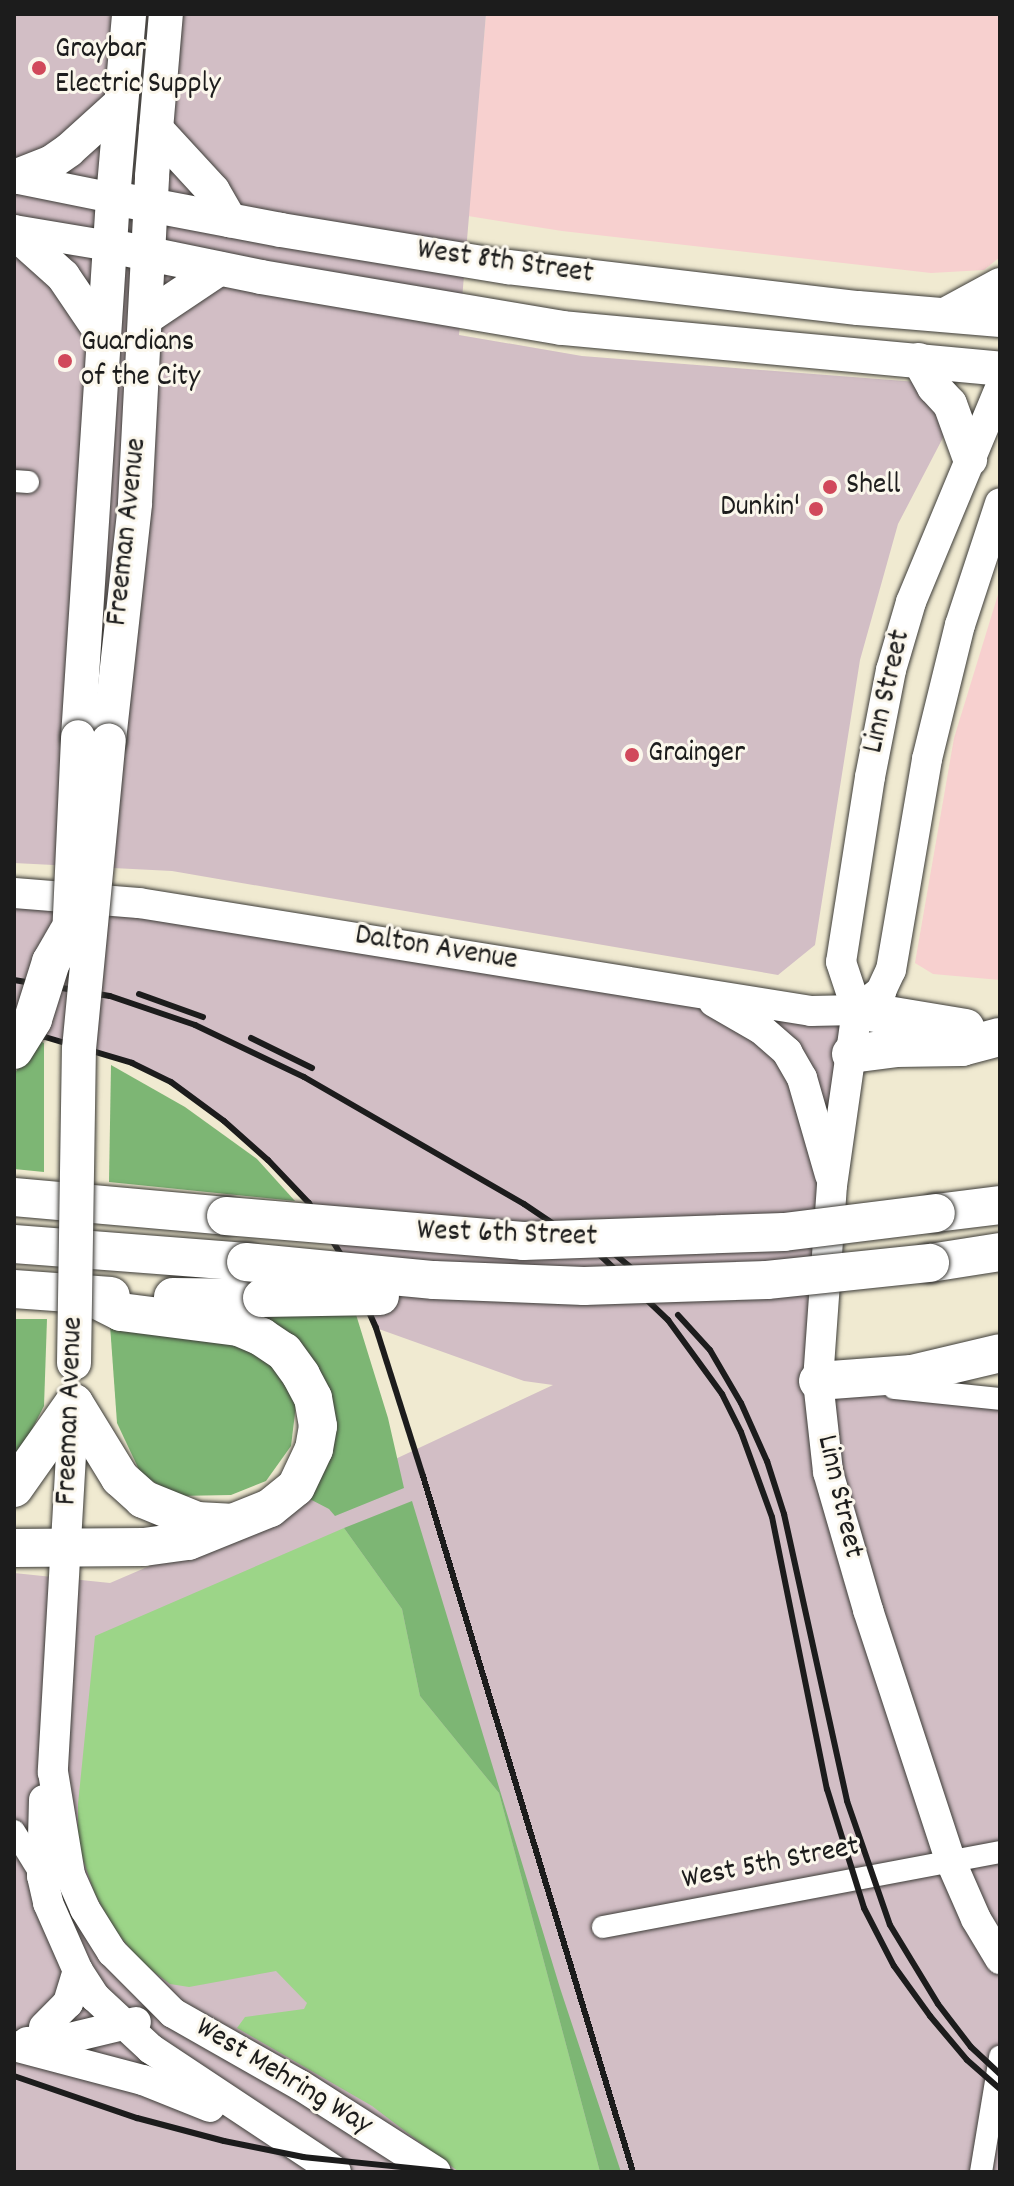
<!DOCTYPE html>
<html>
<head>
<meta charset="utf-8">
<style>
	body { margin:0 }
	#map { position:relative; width:1014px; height:2186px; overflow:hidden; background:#f0ead1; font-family:Dekko,sans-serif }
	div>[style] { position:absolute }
	.built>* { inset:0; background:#f7d0cf }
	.industrial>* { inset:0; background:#d2bec5 }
	.green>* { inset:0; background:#9cd588 }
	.forest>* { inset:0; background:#7db674 }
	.roads { filter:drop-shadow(0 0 2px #3c3b37) drop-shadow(0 0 2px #3c3b37) }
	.minor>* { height:22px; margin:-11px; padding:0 11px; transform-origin:11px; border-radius:11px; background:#fff }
	.secondary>* { height:30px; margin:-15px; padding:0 15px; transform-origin:15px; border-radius:15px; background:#fff }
	.primary>* { height:34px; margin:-17px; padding:0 17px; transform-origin:17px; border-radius:17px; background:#fff }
	.motorway>* { height:38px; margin:-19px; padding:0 19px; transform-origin:19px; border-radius:19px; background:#fff }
	.rail>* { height:6px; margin:-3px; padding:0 3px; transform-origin:3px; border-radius:3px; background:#1c1c1c }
	.bridges { filter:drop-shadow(0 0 2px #3c3b37) drop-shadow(0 0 2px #3c3b37) }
	.primary-bridge>* { height:34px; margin:-17px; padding:0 17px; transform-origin:17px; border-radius:17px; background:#fff }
	.motorway-bridge>* { height:38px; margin:-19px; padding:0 19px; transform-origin:19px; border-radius:19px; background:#fff }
	.dots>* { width:22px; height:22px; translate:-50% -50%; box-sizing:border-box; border:4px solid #fbf7ec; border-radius:50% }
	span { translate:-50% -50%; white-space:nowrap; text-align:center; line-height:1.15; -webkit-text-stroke:6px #fbf7ec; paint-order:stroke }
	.poi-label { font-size:30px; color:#1c1c1c }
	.left { translate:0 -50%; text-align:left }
	.right { translate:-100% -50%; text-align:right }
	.street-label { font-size:30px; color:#1c1c1c }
	.frame { position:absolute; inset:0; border:16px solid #1c1c1c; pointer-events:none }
</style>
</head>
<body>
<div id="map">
	<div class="built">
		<div style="clip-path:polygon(486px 14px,1000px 14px,1000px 257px,984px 270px,931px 273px,562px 231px,468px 216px)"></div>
		<div style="clip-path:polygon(1000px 588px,1000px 980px,933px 974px,915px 963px,954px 738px)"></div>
	</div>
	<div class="industrial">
		<div style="clip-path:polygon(14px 14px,486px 14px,459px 335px,582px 356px,917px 382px,947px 430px,898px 524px,860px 660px,815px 945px,778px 975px,172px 871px,14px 863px)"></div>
		<div style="clip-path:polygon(14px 893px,857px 1010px,818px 1381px,1000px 1399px,1000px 2172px,14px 2172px,14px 1573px,110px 1583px,357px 1477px,553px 1385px,524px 1381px,376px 1328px,350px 1269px,309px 1203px,224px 1121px,171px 1082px,132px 1063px,45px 1037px,14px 1032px)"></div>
	</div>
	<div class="green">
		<div style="clip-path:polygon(344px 1528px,402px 1609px,420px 1696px,499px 1793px,600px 2172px,459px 2172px,372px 2106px,237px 2028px,245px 2017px,304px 2009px,307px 2003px,276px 1971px,189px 1987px,170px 1984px,142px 1963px,114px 1929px,94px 1892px,78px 1844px,78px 1804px,95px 1636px)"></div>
	</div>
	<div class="forest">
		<div style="clip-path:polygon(35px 1039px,44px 1043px,44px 1172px,14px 1169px,14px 1075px)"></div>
		<div style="clip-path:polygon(111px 1065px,185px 1107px,257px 1159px,295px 1201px,109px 1182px)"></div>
		<div style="clip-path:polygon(354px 1308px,388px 1418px,404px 1488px,335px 1516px,329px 1509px,302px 1495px,328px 1427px,232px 1309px)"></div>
		<div style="clip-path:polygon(14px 1319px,47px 1319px,44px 1406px,14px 1464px)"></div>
		<div style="clip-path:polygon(110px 1325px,245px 1340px,275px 1367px,296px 1405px,291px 1446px,266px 1481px,231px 1495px,177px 1496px,141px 1474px,117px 1423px)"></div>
		<div style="clip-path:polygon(412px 1501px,560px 1988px,621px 2172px,600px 2172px,499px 1793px,420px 1696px,402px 1609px,344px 1528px)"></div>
	</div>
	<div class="roads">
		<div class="minor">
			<div style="left:14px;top:481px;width:14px;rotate:4deg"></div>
			<div style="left:894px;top:1388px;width:107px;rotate:5.9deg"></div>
			<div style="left:14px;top:1831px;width:53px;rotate:58.1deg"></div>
			<div style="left:603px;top:1927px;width:404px;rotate:-10.7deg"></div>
			<div style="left:981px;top:2172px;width:117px;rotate:-80.6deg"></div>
		</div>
		<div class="secondary">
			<div style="left:14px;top:178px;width:101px;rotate:11.4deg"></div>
			<div style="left:14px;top:230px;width:97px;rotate:9.5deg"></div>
			<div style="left:1000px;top:388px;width:232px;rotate:112.6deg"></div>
			<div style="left:911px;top:602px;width:71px;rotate:106.4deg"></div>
			<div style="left:891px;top:670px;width:109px;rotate:101.1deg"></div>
			<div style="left:870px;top:777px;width:187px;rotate:98.9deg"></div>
			<div style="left:841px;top:962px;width:51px;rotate:71.6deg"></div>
			<div style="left:857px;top:1010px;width:177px;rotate:98.1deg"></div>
			<div style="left:832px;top:1185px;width:196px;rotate:94.1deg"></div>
			<div style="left:818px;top:1381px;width:92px;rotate:83.7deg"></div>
			<div style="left:828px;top:1472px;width:144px;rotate:73.8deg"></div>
			<div style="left:868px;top:1610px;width:265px;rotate:71.8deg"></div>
			<div style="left:951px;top:1862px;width:62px;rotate:66.3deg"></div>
			<div style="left:976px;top:1919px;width:47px;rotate:59deg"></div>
			<div style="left:14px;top:893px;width:125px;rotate:4.6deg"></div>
			<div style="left:139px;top:903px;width:681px;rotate:9.13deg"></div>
			<div style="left:811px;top:1011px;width:46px;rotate:-1.2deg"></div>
			<div style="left:714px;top:1002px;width:54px;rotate:29.9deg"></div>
			<div style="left:761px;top:1029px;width:35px;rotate:41deg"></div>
			<div style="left:787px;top:1052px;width:30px;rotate:60deg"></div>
			<div style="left:802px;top:1078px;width:101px;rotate:73.9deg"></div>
			<div style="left:857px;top:1010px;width:31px;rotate:-38deg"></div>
			<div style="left:881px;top:991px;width:23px;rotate:-65deg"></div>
			<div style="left:891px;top:970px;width:214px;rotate:-80.3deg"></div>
			<div style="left:927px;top:759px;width:138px;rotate:-76.2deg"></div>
			<div style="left:960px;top:625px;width:128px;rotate:-71.8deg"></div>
			<div style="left:74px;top:1403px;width:370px;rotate:93.3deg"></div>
			<div style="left:53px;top:1772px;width:104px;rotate:80.6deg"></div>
			<div style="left:70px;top:1875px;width:37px;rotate:66deg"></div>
			<div style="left:85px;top:1909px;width:51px;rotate:57.9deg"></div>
			<div style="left:112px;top:1952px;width:86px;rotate:45deg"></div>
			<div style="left:173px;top:2013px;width:146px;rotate:29.6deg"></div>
			<div style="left:300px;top:2085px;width:161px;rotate:32.6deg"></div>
			<div style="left:44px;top:1800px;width:76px;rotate:91.5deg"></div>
			<div style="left:42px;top:1876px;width:28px;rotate:77deg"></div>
			<div style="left:48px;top:1903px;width:74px;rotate:66.2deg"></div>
			<div style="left:78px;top:1971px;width:31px;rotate:57deg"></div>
			<div style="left:95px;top:1997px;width:76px;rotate:42.9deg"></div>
			<div style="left:151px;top:2049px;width:222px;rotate:33.6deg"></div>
			<div style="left:44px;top:2027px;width:34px;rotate:-45deg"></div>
			<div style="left:68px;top:2003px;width:34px;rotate:-73deg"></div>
			<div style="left:27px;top:2042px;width:34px;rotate:-3deg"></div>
			<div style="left:61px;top:2040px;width:77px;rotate:-13.5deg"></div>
			<div style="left:14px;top:2046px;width:133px;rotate:14.8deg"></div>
			<div style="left:143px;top:2080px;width:72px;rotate:21.9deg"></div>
		</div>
		<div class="primary">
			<div style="left:156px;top:129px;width:84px;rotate:47.4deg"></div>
			<div style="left:213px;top:191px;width:34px;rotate:60deg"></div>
			<div style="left:14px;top:177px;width:41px;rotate:-21.5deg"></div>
			<div style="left:52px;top:162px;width:21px;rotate:-35deg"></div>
			<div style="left:69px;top:150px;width:70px;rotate:-42.1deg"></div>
			<div style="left:113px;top:198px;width:171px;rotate:10.8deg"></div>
			<div style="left:281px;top:230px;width:230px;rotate:9.3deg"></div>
			<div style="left:508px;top:267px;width:352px;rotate:6.7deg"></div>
			<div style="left:858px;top:308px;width:143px;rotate:4.8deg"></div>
			<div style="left:14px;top:232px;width:66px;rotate:41.9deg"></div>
			<div style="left:63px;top:276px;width:71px;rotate:55.9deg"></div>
			<div style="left:110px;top:246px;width:154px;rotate:11.6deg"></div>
			<div style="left:261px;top:277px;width:305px;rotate:9.6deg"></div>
			<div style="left:562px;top:328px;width:440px;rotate:5.3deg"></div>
			<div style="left:945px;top:315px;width:63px;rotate:-28.6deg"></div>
			<div style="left:147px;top:317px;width:87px;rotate:-33.7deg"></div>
			<div style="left:919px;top:360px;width:31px;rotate:61deg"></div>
			<div style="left:934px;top:387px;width:23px;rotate:47deg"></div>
			<div style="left:950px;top:404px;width:59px;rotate:70deg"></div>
			<div style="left:78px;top:737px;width:540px;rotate:-86.28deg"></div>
			<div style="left:113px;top:198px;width:185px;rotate:-85deg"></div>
			<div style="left:109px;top:740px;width:238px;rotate:-83.7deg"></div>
			<div style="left:135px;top:503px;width:327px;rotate:-87deg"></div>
			<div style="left:152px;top:176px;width:163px;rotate:-85.1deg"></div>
		</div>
		<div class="motorway">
			<div style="left:857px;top:1010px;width:110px;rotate:9.4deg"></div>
			<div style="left:851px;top:1054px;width:45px;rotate:-7.6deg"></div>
			<div style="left:896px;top:1048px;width:66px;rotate:-0.9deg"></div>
			<div style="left:962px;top:1047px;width:39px;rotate:-15deg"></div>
			<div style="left:14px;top:1197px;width:213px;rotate:5.1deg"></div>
			<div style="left:936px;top:1213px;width:64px;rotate:-7.1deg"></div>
			<div style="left:14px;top:1244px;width:233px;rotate:4.4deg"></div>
			<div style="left:930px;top:1263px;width:71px;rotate:-8.9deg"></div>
			<div style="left:14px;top:1289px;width:97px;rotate:4.1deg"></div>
			<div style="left:173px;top:1297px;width:89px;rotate:0.6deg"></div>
			<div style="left:818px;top:1381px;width:94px;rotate:-4.3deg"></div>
			<div style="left:912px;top:1374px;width:90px;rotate:-13.4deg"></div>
			<div style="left:14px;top:1488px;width:104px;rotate:-54.8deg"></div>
			<div style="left:74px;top:1403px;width:88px;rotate:58.5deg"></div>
			<div style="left:120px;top:1478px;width:31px;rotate:42deg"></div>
			<div style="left:143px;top:1499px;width:58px;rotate:22.2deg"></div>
			<div style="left:197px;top:1521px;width:33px;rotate:3deg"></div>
			<div style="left:14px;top:1548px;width:130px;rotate:-0.4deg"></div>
			<div style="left:144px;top:1547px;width:44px;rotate:-7.8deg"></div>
			<div style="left:188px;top:1541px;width:88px;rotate:-21.9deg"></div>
			<div style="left:270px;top:1508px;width:33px;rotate:-39deg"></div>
			<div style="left:296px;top:1487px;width:42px;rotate:-64.7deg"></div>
			<div style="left:314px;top:1449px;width:23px;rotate:-80deg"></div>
			<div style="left:318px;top:1426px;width:28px;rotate:-100deg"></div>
			<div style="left:313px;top:1398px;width:26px;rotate:-118deg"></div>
			<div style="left:301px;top:1375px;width:29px;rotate:-126deg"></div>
			<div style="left:284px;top:1352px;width:27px;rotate:-146deg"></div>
			<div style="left:262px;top:1337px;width:26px;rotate:-157deg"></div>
			<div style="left:238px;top:1327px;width:118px;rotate:-172.7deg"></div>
			<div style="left:121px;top:1312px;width:40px;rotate:-153.4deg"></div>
		</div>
	</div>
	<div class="rail">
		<div style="left:14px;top:980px;width:97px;rotate:9.5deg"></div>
		<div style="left:110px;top:996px;width:90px;rotate:18.8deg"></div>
		<div style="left:195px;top:1025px;width:121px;rotate:25.5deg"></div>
		<div style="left:304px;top:1077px;width:254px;rotate:30deg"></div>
		<div style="left:524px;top:1204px;width:93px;rotate:34deg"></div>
		<div style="left:601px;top:1256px;width:93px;rotate:43.7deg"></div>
		<div style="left:668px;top:1320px;width:92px;rotate:53.9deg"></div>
		<div style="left:722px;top:1394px;width:42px;rotate:63.4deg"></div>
		<div style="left:741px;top:1432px;width:90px;rotate:70deg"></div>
		<div style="left:772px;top:1517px;width:278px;rotate:78.6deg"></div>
		<div style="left:827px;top:1789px;width:125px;rotate:72.7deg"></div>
		<div style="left:864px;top:1908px;width:65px;rotate:62.7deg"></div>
		<div style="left:894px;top:1966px;width:62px;rotate:54.2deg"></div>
		<div style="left:930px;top:2016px;width:57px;rotate:49.9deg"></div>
		<div style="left:967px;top:2060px;width:44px;rotate:41.3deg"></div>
		<div style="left:139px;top:994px;width:68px;rotate:19.8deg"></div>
		<div style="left:14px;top:1032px;width:31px;rotate:9deg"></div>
		<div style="left:45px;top:1037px;width:91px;rotate:16.6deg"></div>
		<div style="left:132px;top:1063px;width:43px;rotate:26deg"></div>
		<div style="left:171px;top:1082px;width:66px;rotate:36.3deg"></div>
		<div style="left:224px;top:1121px;width:59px;rotate:41.6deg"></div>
		<div style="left:268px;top:1160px;width:59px;rotate:46.4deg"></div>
		<div style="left:309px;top:1203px;width:78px;rotate:58.2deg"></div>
		<div style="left:350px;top:1269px;width:64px;rotate:66.2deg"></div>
		<div style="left:376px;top:1328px;width:155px;rotate:72.4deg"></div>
		<div style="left:423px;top:1476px;width:727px;rotate:73.21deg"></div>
		<div style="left:251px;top:1038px;width:68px;rotate:26.2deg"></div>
		<div style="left:599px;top:1241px;width:56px;rotate:39.9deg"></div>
		<div style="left:678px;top:1315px;width:47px;rotate:47.6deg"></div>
		<div style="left:710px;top:1350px;width:61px;rotate:59.7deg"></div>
		<div style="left:741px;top:1403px;width:64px;rotate:65.9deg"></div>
		<div style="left:767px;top:1461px;width:56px;rotate:72.2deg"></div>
		<div style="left:784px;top:1514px;width:294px;rotate:77.6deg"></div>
		<div style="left:847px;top:1801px;width:131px;rotate:70.9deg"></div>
		<div style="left:890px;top:1925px;width:92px;rotate:58.7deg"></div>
		<div style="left:938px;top:2004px;width:54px;rotate:52.5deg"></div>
		<div style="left:971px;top:2047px;width:40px;rotate:43deg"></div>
		<div style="left:14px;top:2076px;width:130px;rotate:18.9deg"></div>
		<div style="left:137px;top:2118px;width:90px;rotate:14.8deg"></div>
		<div style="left:224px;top:2141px;width:81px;rotate:11.4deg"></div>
		<div style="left:303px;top:2157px;width:149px;rotate:5.8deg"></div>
	</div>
	<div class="bridges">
		<div class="primary-bridge">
			<div style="left:69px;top:937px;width:200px;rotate:-87.4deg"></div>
			<div style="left:74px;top:1363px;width:314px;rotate:-89.1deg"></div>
			<div style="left:79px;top:1049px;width:310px;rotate:-84.5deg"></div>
		</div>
		<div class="motorway-bridge">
			<div style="left:14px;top:1050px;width:36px;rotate:-58deg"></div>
			<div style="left:33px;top:1019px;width:60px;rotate:-72.5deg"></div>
			<div style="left:51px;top:962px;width:34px;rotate:-60deg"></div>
			<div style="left:226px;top:1216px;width:298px;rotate:4.8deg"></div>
			<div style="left:523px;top:1241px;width:261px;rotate:-2deg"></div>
			<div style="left:784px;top:1232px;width:153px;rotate:-7.1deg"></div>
			<div style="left:246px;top:1262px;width:189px;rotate:5.5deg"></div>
			<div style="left:434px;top:1280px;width:150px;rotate:2.3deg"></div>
			<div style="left:584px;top:1286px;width:183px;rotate:-1.9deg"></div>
			<div style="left:767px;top:1280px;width:164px;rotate:-6deg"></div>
			<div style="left:262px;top:1298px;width:118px;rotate:-1deg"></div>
		</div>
	</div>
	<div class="dots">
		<div style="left:39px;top:68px;background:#d1495b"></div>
		<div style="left:65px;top:361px;background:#d1495b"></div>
		<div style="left:830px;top:487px;background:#d1495b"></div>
		<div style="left:816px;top:509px;background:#d1495b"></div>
		<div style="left:632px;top:755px;background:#d1495b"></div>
	</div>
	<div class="poi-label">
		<span class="left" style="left:55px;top:68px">Graybar<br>Electric Supply</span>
		<span class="left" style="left:81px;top:361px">Guardians<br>of the City</span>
		<span class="left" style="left:846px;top:487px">Shell</span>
		<span class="right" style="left:800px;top:509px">Dunkin'</span>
		<span class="left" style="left:648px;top:755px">Grainger</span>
	</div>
	<div class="street-label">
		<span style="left:505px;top:264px;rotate:8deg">West 8th Street</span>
		<span style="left:129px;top:532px;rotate:-84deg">Freeman Avenue</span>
		<span style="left:889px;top:692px;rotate:-77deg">Linn Street</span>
		<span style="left:436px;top:950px;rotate:9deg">Dalton Avenue</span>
		<span style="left:507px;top:1236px;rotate:2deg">West 6th Street</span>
		<span style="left:72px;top:1411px;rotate:-88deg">Freeman Avenue</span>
		<span style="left:838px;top:1497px;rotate:77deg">Linn Street</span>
		<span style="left:771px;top:1865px;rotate:-11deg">West 5th Street</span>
		<span style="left:283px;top:2078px;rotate:31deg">West Mehring Way</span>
	</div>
	<div class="frame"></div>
</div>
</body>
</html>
